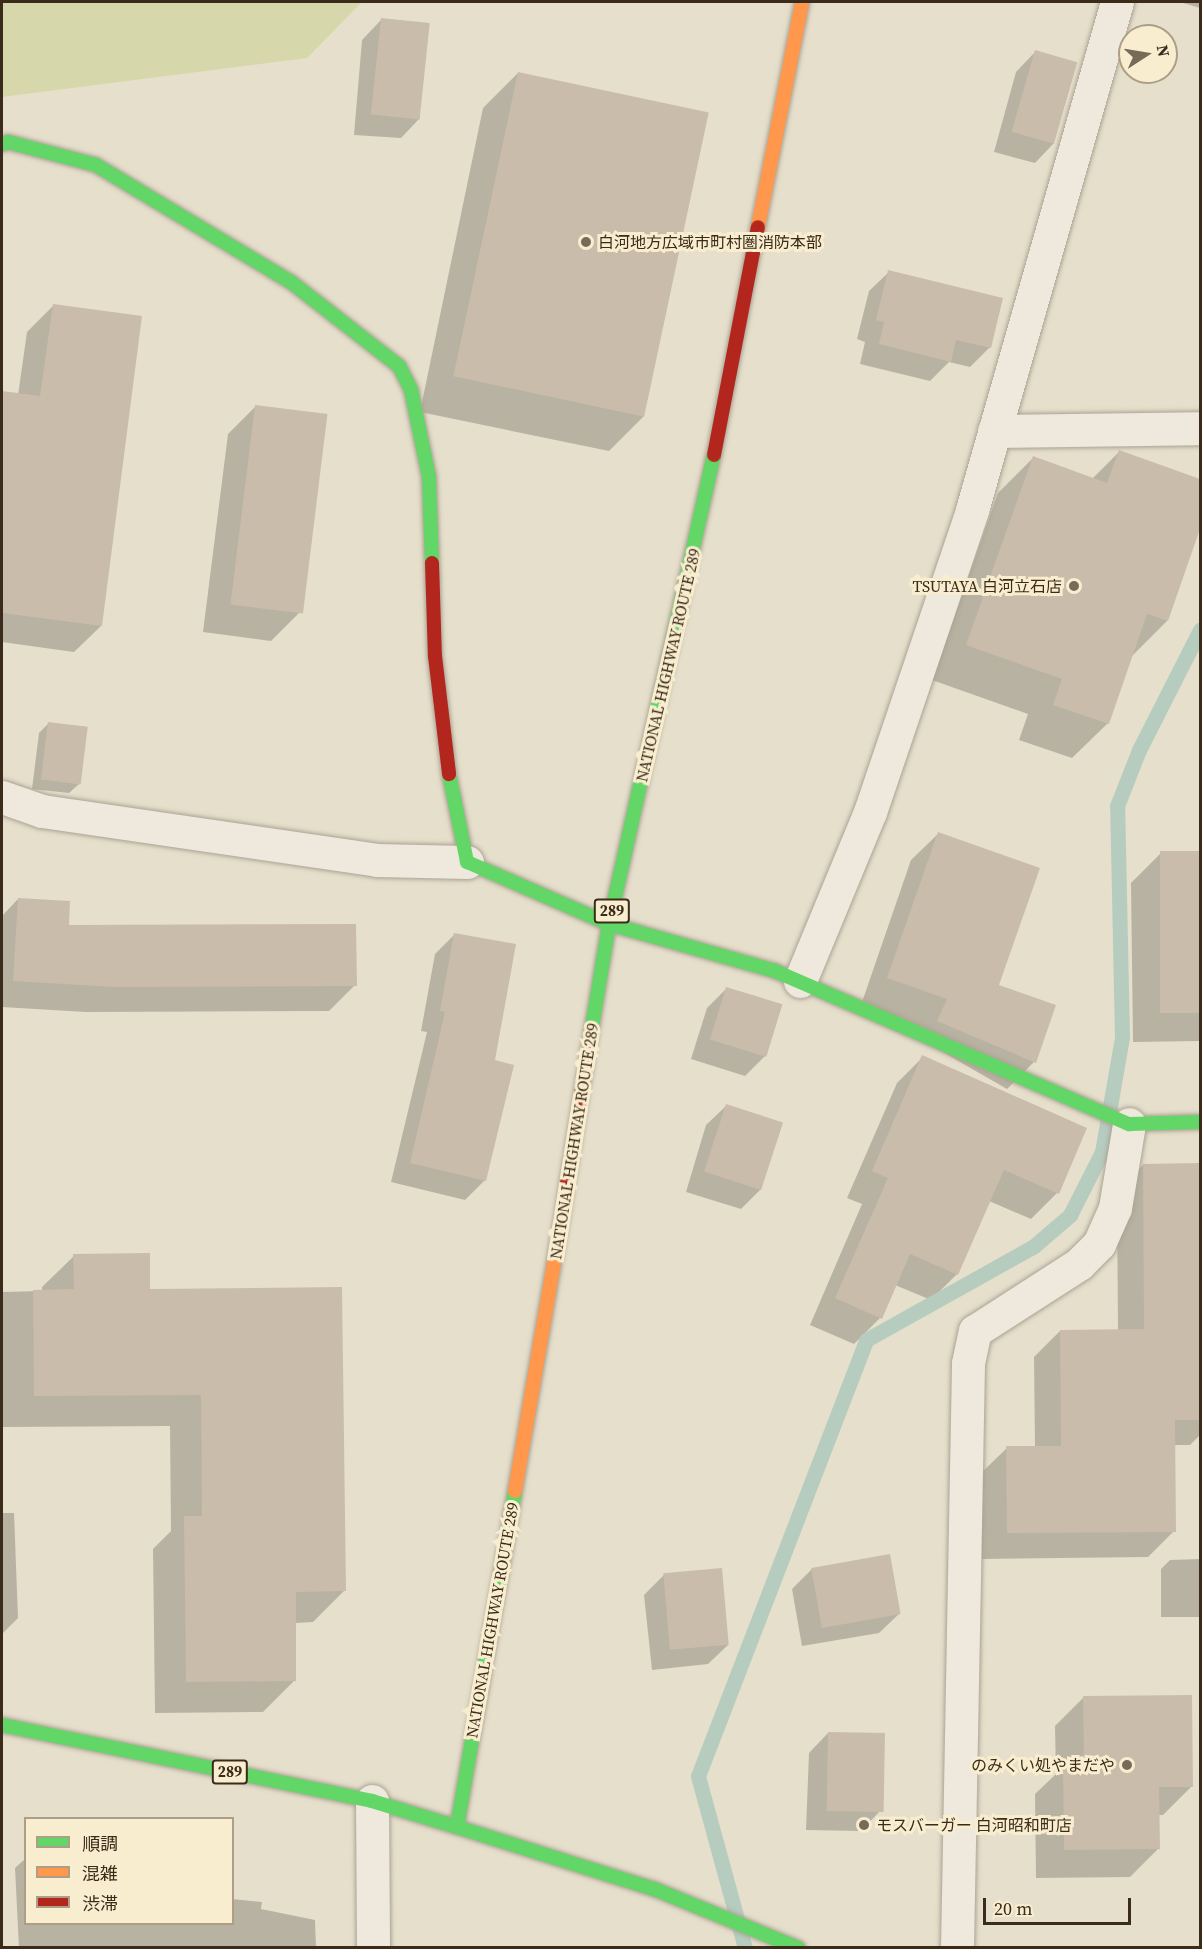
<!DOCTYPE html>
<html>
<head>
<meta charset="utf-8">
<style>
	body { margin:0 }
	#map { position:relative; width:1202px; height:1949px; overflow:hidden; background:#e6dfcb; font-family:"Source Serif 4","Noto Sans JP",serif }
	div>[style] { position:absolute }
	.green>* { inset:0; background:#d6d8ab }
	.shadow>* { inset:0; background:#0003 }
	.stream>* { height:15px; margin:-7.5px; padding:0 7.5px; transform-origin:7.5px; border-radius:7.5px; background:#b6ccbf }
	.building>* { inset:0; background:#cabcab; transform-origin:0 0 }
	.roads { filter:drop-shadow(0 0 2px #aba394) drop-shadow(0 0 2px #aba394) }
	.street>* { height:33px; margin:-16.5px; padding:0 16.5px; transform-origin:16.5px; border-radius:16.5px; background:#eee8dd }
	.fast>* { height:14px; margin:-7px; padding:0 7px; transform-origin:7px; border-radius:7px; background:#63d668 }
	.slow>* { height:14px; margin:-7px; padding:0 7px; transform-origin:7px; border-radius:7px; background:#ff974d }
	.jam>* { height:14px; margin:-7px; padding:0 7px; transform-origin:7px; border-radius:7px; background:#b3261e }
	.dots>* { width:16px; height:16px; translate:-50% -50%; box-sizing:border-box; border:3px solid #f9edcf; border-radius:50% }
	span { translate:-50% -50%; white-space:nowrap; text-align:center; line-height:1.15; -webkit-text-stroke:6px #f9edcf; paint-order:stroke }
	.shield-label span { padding:2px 4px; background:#f9edcf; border:2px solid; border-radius:4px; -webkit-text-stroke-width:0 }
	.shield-label { font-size:15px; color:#3b2b1b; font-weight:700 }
	.poi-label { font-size:16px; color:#3b2b1b }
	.left { translate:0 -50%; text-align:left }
	.right { translate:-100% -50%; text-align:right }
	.street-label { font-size:16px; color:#3b2b1b }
	.frame { position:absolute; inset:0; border:3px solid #3b2b1b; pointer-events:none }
	.legend { position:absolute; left:24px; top:1817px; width:210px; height:108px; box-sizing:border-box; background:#f9edcf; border:2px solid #ad9f87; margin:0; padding:8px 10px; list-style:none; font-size:18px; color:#3b2b1b }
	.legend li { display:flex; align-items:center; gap:12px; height:30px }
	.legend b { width:30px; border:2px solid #ad9f87 }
	.north { position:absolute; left:1118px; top:24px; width:60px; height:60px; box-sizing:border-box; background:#f9edcf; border:2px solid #ad9f87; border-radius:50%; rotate:78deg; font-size:16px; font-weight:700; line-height:24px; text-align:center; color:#3b2b1b }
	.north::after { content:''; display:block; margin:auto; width:21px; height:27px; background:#776a59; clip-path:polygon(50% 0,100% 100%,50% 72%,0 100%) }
	.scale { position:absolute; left:983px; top:1898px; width:148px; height:27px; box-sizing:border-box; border:3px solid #3b2b1b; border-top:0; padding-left:8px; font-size:18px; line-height:21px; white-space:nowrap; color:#3b2b1b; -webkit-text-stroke:4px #f9edcf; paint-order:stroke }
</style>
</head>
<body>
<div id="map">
	<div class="green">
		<div style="clip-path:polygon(2px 2px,362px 2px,307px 58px,2px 97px)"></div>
	</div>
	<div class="shadow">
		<div style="clip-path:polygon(1180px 2px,1200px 2px,1200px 8px)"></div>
		<div style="clip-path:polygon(381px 20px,420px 118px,401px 138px,354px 135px,362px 40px)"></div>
		<div style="clip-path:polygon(1035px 52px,1054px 143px,1035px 163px,994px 152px,1016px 72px)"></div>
		<div style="clip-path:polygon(518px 73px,644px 416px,609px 451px,420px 412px,483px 108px)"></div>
		<div style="clip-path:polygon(889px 272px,990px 347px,970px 367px,949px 362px,930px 381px,860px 364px,865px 342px,857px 339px,869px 291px)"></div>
		<div style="clip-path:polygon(53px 306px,101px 626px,74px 652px,2px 642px,2px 395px,18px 395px,27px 332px)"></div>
		<div style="clip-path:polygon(256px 406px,299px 613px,271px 641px,203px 632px,228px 434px)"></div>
		<div style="clip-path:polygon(1119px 452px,1200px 481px,1200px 524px,1167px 621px,1131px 657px,1108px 723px,1072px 758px,1019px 740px,1028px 714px,932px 680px,998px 493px,1033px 458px,1092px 479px)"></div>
		<div style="clip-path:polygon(49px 723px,79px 784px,69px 793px,32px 789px,39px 733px)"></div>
		<div style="clip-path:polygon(938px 834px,997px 986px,1054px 1006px,1034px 1062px,1007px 1089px,861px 1005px,911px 860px)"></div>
		<div style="clip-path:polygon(1200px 852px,1200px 1041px,1133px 1042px,1131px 883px,1161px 853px)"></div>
		<div style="clip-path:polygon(18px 899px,68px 927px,355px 985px,329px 1011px,86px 1012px,2px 1007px,2px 916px)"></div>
		<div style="clip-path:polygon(455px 934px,493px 1062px,485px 1180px,465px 1200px,391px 1182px,427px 1032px,421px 1031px,435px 954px)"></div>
		<div style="clip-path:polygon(726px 989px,765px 1056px,745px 1076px,691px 1059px,707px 1008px)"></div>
		<div style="clip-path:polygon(923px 1057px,1057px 1193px,1031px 1219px,989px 1201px,957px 1274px,931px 1300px,895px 1285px,880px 1318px,854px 1344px,810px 1325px,862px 1204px,847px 1198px,897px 1083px)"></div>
		<div style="clip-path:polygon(726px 1106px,761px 1189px,741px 1209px,686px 1192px,706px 1125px)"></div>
		<div style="clip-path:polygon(1143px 1165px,1200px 1165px,1200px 1435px,1190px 1445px,1174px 1445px,1174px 1531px,1148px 1557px,982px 1559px,980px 1474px,1007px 1448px,1035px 1448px,1034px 1357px,1060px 1331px,1118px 1331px,1117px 1192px)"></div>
		<div style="clip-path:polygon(74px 1256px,149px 1290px,344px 1591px,313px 1622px,295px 1623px,295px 1680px,263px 1712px,155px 1713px,153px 1549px,171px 1531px,170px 1426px,3px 1427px,2px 1292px,42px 1291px,42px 1287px)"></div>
		<div style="clip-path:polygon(2px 1513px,14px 1513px,18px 1618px,2px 1634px)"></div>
		<div style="clip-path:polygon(1200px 1559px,1200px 1617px,1161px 1617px,1161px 1569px,1170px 1560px)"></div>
		<div style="clip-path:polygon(812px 1569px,899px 1614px,879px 1633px,802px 1646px,792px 1589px)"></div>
		<div style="clip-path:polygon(664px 1575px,728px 1645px,708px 1664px,652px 1670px,644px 1595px)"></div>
		<div style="clip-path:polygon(1083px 1698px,1192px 1786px,1163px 1815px,1158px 1815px,1158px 1849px,1130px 1877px,1036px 1878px,1035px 1794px,1056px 1774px,1055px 1726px)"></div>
		<div style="clip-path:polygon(828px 1733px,880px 1811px,861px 1831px,806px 1830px,809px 1753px)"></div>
		<div style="clip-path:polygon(26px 1858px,26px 1924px,232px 1924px,232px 1899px,262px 1902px,261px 1909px,315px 1920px,316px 1948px,19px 1948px,15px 1868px)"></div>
	</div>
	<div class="stream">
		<div style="left:745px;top:1948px;width:178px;rotate:-105.3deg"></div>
		<div style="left:698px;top:1776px;width:467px;rotate:-68.9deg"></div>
		<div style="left:866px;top:1340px;width:193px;rotate:-29.2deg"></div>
		<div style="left:1034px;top:1246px;width:48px;rotate:-40.7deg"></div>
		<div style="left:1070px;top:1215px;width:71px;rotate:-63.1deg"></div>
		<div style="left:1102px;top:1152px;width:117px;rotate:-80.1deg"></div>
		<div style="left:1122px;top:1037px;width:231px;rotate:-91.2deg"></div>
		<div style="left:1117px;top:806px;width:60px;rotate:-68.6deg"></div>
		<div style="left:1139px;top:750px;width:135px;rotate:-63.1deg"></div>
	</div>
	<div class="building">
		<div style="left:381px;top:18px;width:49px;height:97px;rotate:6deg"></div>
		<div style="left:1035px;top:50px;width:44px;height:85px;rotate:16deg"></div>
		<div style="left:518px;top:72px;width:195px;height:311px;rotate:12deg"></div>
		<div style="clip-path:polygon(888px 270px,1003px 298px,991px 348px,956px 340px,951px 362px,879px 344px,884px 322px,876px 320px)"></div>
		<div style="clip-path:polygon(53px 304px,142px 316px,102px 626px,2px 613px,2px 391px,40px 396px)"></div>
		<div style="left:255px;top:405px;width:73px;height:201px;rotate:7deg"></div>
		<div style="clip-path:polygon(1119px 450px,1200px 479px,1200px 529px,1168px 621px,1147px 614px,1109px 724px,1053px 705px,1062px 679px,966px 645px,1033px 456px,1107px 483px)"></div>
		<div style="left:48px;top:722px;width:40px;height:58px;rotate:7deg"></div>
		<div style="clip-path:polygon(938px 832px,1040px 868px,999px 985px,1056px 1005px,1036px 1063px,937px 1021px,947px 999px,887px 978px)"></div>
		<div style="left:1160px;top:851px;width:40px;height:162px"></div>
		<div style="clip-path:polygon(18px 898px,70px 901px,69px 925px,356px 924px,357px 986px,114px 987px,13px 981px)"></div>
		<div style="clip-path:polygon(454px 933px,516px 944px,495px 1060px,514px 1065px,486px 1181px,410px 1163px,445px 1012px,440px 1011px)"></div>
		<div style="left:726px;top:987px;width:59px;height:55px;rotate:17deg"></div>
		<div style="clip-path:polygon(922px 1055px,1087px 1128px,1059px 1194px,1004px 1170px,958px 1275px,910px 1254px,882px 1319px,835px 1298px,888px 1178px,872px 1171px)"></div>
		<div style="left:726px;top:1104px;width:60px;height:71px;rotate:18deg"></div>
		<div style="clip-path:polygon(1200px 1163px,1200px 1420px,1175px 1420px,1176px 1532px,1007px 1533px,1006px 1446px,1061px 1446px,1060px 1330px,1144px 1329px,1143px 1164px)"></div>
		<div style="clip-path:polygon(150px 1253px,150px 1289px,342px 1287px,346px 1591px,296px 1592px,296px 1681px,186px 1682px,184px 1516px,202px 1516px,201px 1395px,34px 1396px,33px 1290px,74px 1289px,73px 1254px)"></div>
		<div style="left:890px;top:1554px;width:61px;height:80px;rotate:80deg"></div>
		<div style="left:722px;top:1568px;width:77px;height:59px;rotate:85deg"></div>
		<div style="clip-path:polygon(1192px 1695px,1193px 1787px,1159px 1787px,1160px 1849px,1064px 1850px,1063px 1765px,1084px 1764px,1083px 1696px)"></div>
		<div style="left:828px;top:1732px;width:57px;height:79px;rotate:1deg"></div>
	</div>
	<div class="roads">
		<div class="street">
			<div style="left:994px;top:431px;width:206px;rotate:-0.8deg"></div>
			<div style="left:2px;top:797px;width:42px;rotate:19.3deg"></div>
			<div style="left:42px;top:811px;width:338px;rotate:8.3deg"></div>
			<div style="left:376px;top:860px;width:91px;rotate:1.3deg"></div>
			<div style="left:800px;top:981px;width:183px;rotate:-67.5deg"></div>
			<div style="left:870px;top:812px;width:319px;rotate:-71.3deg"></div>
			<div style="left:972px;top:510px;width:528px;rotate:-74.07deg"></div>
			<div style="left:372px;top:1801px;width:147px;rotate:89.6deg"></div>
			<div style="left:957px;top:1948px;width:585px;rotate:-88.92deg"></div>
			<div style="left:968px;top:1363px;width:33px;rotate:-78deg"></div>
			<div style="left:975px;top:1331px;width:124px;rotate:-32.8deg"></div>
			<div style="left:1079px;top:1264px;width:28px;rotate:-45deg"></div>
			<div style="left:1099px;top:1244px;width:39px;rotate:-66deg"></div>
			<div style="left:1115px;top:1208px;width:85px;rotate:-80.5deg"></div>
		</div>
		<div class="fast">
			<div style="left:2px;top:144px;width:6px;rotate:-18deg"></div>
			<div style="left:8px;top:142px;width:91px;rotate:14.6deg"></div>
			<div style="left:96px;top:165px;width:227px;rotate:31deg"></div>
			<div style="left:291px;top:282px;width:137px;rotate:37.9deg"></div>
			<div style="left:399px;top:366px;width:27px;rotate:63deg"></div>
			<div style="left:411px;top:390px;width:89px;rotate:78.3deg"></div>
			<div style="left:429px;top:477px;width:86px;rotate:88deg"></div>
			<div style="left:449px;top:774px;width:90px;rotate:78.4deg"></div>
			<div style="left:467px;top:862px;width:155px;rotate:23.6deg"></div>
			<div style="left:609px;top:924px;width:173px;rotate:15.8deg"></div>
			<div style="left:775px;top:971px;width:386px;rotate:23.4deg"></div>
			<div style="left:1129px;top:1124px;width:71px;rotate:-1.6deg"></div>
			<div style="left:588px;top:1051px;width:129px;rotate:-80.6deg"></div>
			<div style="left:609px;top:924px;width:481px;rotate:-77.4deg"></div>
			<div style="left:2px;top:1725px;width:378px;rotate:11.6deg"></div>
			<div style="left:372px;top:1801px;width:89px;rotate:17deg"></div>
			<div style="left:457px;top:1827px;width:341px;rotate:-80.2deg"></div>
			<div style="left:457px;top:1827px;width:207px;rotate:17.5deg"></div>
			<div style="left:654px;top:1889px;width:156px;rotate:22.3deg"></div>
		</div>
		<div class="slow">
			<div style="left:758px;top:227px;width:229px;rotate:-78.9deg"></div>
			<div style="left:515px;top:1491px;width:286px;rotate:-80.3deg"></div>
		</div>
		<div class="jam">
			<div style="left:714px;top:455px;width:232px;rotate:-79.1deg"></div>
			<div style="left:432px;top:563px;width:93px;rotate:88.2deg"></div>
			<div style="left:435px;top:656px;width:119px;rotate:83.2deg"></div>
			<div style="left:563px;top:1209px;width:160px;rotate:-81deg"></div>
		</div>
	</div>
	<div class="dots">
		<div style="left:586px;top:242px;background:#776a59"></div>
		<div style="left:1074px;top:586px;background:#776a59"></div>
		<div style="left:1127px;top:1765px;background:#776a59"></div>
		<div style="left:864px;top:1825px;background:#776a59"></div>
	</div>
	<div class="shield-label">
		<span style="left:612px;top:911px">289</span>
		<span style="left:230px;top:1772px">289</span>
	</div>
	<div class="poi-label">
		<span class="left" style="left:598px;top:242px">白河地方広域市町村圏消防本部</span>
		<span class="right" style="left:1062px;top:586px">TSUTAYA 白河立石店</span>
		<span class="right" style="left:1115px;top:1765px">のみくい処やまだや</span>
		<span class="left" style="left:876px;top:1825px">モスバーガー 白河昭和町店</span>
	</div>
	<div class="street-label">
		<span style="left:668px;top:665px;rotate:-77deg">NATIONAL HIGHWAY ROUTE 289</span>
		<span style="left:574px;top:1141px;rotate:-81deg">NATIONAL HIGHWAY ROUTE 289</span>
		<span style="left:492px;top:1620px;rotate:-80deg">NATIONAL HIGHWAY ROUTE 289</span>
	</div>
	<div class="frame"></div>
	<ul class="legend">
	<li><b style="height:8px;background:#63d668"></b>順調</li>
	<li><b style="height:8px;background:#ff974d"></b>混雑</li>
	<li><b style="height:8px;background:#b3261e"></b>渋滞</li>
	</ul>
	<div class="north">N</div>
	<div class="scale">20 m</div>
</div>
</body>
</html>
